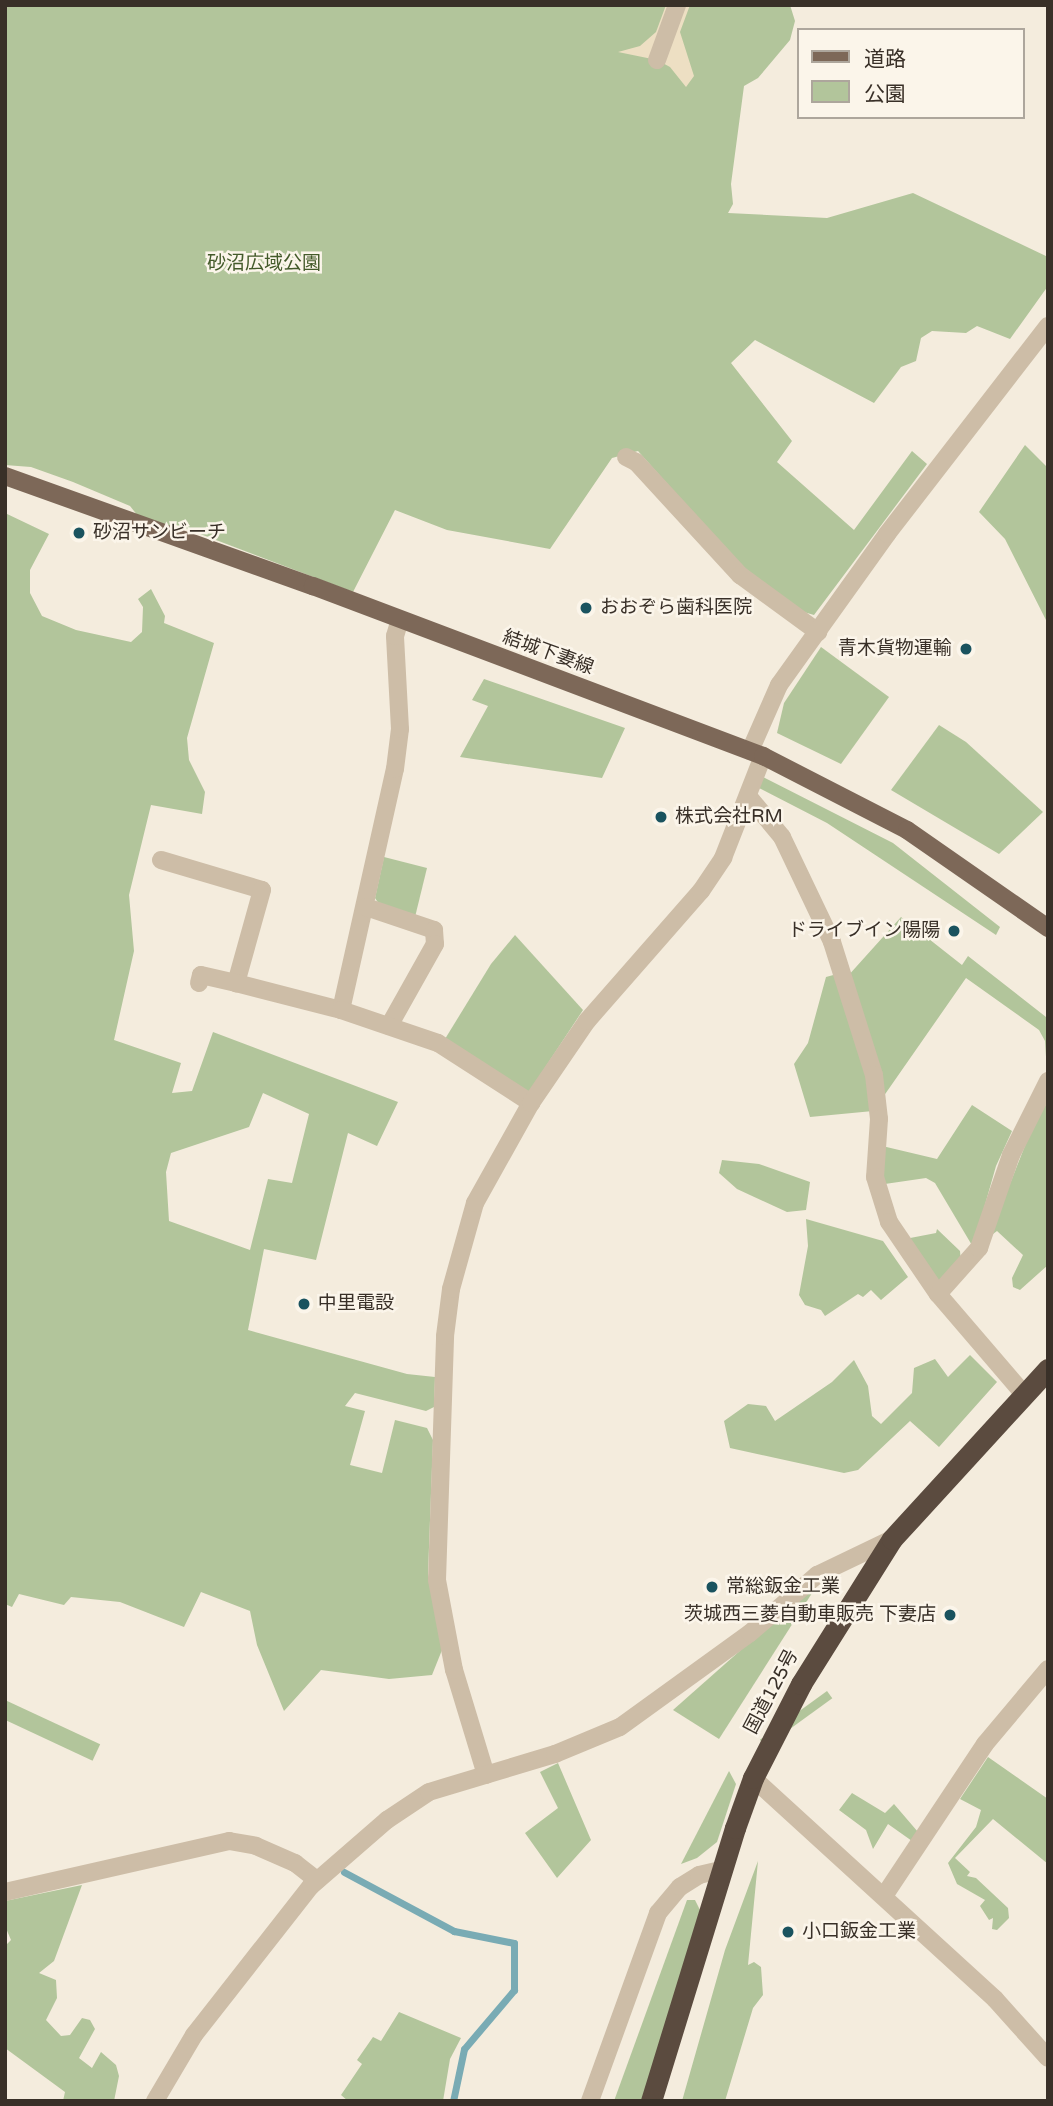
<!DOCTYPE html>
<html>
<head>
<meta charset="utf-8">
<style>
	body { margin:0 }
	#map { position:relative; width:1053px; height:2106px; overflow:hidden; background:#f4ecdd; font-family:"Varela Round","Noto Sans JP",sans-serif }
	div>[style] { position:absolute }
	.green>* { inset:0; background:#b2c59b; transform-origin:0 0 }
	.plaza>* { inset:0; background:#eddfc3 }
	.stream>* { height:7px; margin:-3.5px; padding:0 3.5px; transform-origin:3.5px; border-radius:3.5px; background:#79abb4 }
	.street>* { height:18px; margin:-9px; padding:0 9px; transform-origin:9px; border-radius:9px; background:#cdbda7 }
	.primary>* { height:18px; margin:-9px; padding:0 9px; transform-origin:9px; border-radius:9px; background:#7d6858 }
	.highway>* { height:21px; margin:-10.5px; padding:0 10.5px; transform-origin:10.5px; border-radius:10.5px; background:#5b4b3f }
	.dots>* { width:19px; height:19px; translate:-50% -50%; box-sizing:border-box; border:4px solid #fbf5ea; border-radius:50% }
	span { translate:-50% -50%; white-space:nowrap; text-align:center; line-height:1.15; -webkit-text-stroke:5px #fbf5ea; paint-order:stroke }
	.park-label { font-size:19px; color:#435a2a }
	.poi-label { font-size:19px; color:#393028 }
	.left { translate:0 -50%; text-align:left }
	.right { translate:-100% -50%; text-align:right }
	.street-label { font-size:19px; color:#393028 }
	.frame { position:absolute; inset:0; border:7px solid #393028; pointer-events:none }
	.legend { position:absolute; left:797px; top:28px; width:228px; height:91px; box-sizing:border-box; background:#fbf5ea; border:2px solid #ada69c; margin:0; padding:9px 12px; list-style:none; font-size:21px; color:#393028 }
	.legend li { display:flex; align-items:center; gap:14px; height:35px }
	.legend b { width:35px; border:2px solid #ada69c }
</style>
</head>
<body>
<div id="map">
	<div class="green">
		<div style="clip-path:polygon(5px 5px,790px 5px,795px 21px,790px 40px,758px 78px,744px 86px,731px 184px,733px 204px,728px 213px,827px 218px,913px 193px,1048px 257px,1048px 286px,1010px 339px,977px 326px,966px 333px,932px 331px,921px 338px,916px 361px,901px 367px,874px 403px,755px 340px,731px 363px,792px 441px,777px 462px,854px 530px,912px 451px,927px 464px,814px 615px,797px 610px,736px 561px,638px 451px,612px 458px,550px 549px,447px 530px,395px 510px,353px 592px,174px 524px,167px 527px,138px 516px,130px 506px,73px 482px,31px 467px,5px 465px)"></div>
		<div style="clip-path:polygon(1025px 445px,1048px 468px,1048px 624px,1005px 539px,979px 512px)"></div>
		<div style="clip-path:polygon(evenodd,5px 513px,49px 534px,30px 570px,30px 593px,42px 616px,76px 630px,131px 642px,142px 632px,143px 607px,138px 599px,151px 589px,165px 616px,164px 623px,214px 643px,187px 738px,189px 760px,205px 792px,202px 814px,151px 805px,129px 895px,134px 951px,114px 1040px,181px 1063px,172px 1093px,192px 1091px,213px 1032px,398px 1102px,377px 1146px,348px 1133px,316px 1260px,264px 1249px,248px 1330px,407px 1374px,435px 1377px,434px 1407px,426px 1411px,355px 1393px,345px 1406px,365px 1411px,350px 1465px,382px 1473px,395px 1420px,427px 1428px,433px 1440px,428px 1574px,442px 1650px,432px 1675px,389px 1679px,321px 1670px,284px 1711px,257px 1645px,250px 1611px,201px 1592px,184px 1627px,120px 1602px,71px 1597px,64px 1605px,19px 1594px,12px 1607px,5px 1604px,5px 513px,263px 1093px,309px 1114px,292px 1183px,268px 1179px,250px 1250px,169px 1221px,166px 1172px,171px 1153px,249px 1127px,263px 1093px)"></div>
		<div style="clip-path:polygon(821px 647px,889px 697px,841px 764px,777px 733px,784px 703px)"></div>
		<div style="clip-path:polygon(484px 679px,625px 728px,602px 778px,460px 757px,488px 706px,472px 700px)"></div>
		<div style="clip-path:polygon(939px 725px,966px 742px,1043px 812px,999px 854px,891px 790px)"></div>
		<div style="clip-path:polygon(759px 775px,893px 843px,1000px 927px,996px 935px,827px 823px,759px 788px)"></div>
		<div style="clip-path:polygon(384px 857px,427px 868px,415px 917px,381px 907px,375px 898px)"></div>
		<div style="clip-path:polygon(901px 917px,962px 965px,968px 956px,1046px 1017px,1046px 1057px,1045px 1041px,1039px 1030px,966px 978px,881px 1100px,847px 977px)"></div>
		<div style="clip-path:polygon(515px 935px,583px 1010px,527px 1095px,445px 1039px,491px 964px)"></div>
		<div style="clip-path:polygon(837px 974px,862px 1049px,873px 1111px,810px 1117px,794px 1064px,808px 1043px,826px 977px)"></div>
		<div style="clip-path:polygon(1048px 1101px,1048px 1265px,1020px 1290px,1013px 1287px,1012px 1278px,1023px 1255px,997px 1231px,989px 1237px,1034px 1123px)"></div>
		<div style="clip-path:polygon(972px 1105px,1012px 1131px,996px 1166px,973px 1247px,935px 1183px,926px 1178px,878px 1185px,878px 1145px,937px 1159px)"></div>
		<div style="clip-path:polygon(722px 1160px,759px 1164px,810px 1182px,806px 1210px,787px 1212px,737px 1189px,719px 1173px)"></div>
		<div style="clip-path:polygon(806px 1219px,883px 1241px,908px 1277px,881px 1300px,871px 1290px,863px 1297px,858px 1294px,825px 1316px,821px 1310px,805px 1305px,799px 1295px,808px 1246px)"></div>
		<div style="clip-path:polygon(937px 1229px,960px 1251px,961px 1262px,938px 1287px,905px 1239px,936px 1233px)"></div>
		<div style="clip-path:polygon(970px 1355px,997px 1382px,939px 1447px,910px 1421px,858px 1470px,844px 1473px,730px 1448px,724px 1421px,748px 1404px,766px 1406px,775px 1421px,832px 1382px,854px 1360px,868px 1386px,872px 1416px,881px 1424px,912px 1393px,914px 1368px,935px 1359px,948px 1377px)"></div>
		<div style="clip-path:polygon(821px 1579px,719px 1739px,673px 1710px)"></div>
		<div style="left:827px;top:1691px;width:9px;height:83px;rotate:54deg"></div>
		<div style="left:5px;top:1700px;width:105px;height:18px;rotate:25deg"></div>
		<div style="clip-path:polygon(988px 1757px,1048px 1799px,1048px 1864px,993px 1819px,955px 1858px,970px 1872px,967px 1876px,976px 1878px,1008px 1908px,1009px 1918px,997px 1930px,992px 1929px,993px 1918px,989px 1920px,980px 1906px,985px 1900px,957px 1884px,948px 1863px,976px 1827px,981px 1810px,960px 1799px)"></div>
		<div style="clip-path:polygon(558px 1763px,591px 1840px,557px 1878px,525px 1833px,558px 1808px,540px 1772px)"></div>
		<div style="clip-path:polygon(729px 1771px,736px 1784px,717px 1842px,697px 1858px,681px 1864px)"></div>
		<div style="clip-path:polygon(852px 1793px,885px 1813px,894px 1804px,918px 1832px,912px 1841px,888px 1824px,873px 1849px,866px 1830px,839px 1810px)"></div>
		<div style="clip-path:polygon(758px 1861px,748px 1965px,754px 1962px,761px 1967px,763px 1995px,753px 2008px,725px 2101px,682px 2101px,725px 1950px)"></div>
		<div style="clip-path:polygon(82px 1885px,54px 1961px,39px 1973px,56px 1980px,57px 1998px,46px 2020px,61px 2036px,70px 2035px,82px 2018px,90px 2020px,95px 2029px,79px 2058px,92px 2068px,101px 2052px,116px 2065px,119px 2076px,114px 2101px,63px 2101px,65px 2092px,5px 2048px,5px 1946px,11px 1940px,5px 1926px,5px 1901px)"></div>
		<div style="clip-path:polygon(687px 1900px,695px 1900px,700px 1910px,642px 2101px,614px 2101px)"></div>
		<div style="clip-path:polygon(399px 2012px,461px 2038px,450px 2059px,443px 2101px,348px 2101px,341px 2095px,362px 2064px,357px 2060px,373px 2037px,381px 2041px)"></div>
	</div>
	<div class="plaza">
		<div style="clip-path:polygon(666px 5px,690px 5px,680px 32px,694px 76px,686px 87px,670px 67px,657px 60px,618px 52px,640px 46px,656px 32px)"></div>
	</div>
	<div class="stream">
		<div style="left:344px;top:1872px;width:125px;rotate:28.2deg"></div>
		<div style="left:454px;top:1931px;width:61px;rotate:11.3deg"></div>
		<div style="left:514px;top:1943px;width:47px;rotate:90deg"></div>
		<div style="left:514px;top:1990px;width:77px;rotate:130.3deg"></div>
		<div style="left:464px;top:2049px;width:53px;rotate:101.9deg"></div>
	</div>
	<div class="street">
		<div style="left:657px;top:60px;width:59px;rotate:-70deg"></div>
		<div style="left:626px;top:457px;width:11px;rotate:27deg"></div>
		<div style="left:636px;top:462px;width:154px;rotate:47.4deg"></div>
		<div style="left:740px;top:575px;width:97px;rotate:36.2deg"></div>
		<div style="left:750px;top:751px;width:72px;rotate:-66.3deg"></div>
		<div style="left:779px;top:685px;width:186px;rotate:-54.4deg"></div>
		<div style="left:887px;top:534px;width:263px;rotate:-52.3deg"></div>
		<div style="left:748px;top:796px;width:53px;rotate:50.3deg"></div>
		<div style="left:782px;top:837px;width:116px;rotate:64.5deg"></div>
		<div style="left:832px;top:942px;width:139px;rotate:72.5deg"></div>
		<div style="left:874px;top:1075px;width:44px;rotate:83.5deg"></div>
		<div style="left:879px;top:1119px;width:58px;rotate:93.9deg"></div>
		<div style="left:875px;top:1177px;width:47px;rotate:72.7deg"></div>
		<div style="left:889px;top:1222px;width:87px;rotate:55.8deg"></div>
		<div style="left:938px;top:1294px;width:129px;rotate:49.4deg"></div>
		<div style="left:161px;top:860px;width:105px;rotate:16.5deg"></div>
		<div style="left:262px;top:890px;width:97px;rotate:105.6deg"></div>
		<div style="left:236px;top:983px;width:108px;rotate:14.4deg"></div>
		<div style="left:341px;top:1010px;width:247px;rotate:-77.4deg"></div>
		<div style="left:395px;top:769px;width:40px;rotate:-82.9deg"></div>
		<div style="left:400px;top:729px;width:93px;rotate:-93.1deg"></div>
		<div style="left:395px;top:636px;width:17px;rotate:-73deg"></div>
		<div style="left:366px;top:907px;width:72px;rotate:18.7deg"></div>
		<div style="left:434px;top:930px;width:14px;rotate:86deg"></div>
		<div style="left:435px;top:944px;width:94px;rotate:119.3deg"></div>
		<div style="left:199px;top:983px;width:8px;rotate:-76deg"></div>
		<div style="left:201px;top:975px;width:36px;rotate:13deg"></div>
		<div style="left:341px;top:1010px;width:102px;rotate:18.8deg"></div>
		<div style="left:438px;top:1043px;width:111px;rotate:32.8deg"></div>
		<div style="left:938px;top:1294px;width:62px;rotate:-48.3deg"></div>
		<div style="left:979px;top:1248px;width:98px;rotate:-71deg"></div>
		<div style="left:1011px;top:1155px;width:83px;rotate:-63.4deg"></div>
		<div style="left:486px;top:1775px;width:110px;rotate:-106.9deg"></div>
		<div style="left:454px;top:1670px;width:92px;rotate:-100.7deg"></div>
		<div style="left:437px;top:1580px;width:244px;rotate:-88.1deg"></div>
		<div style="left:445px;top:1336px;width:47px;rotate:-82.7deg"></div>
		<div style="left:451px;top:1289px;width:89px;rotate:-74.4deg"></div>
		<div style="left:475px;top:1203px;width:115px;rotate:-60.8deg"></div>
		<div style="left:531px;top:1103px;width:99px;rotate:-55.7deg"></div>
		<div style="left:587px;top:1021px;width:173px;rotate:-48.8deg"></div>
		<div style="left:701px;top:891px;width:40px;rotate:-56deg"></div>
		<div style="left:723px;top:858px;width:110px;rotate:-68.6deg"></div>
		<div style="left:753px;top:1778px;width:328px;rotate:42.4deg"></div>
		<div style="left:995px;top:1999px;width:79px;rotate:48.1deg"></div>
		<div style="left:5px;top:1892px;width:230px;rotate:-12.8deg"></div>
		<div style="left:229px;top:1841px;width:27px;rotate:10deg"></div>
		<div style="left:256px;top:1846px;width:43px;rotate:23.6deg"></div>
		<div style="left:295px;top:1863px;width:28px;rotate:38deg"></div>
		<div style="left:884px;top:1896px;width:182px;rotate:-56.4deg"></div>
		<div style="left:985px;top:1744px;width:98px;rotate:-50deg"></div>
		<div style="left:155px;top:2101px;width:77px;rotate:-59.4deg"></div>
		<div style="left:194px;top:2035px;width:189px;rotate:-51.9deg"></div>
		<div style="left:311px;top:1886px;width:101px;rotate:-41deg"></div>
		<div style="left:387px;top:1820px;width:50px;rotate:-33.7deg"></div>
		<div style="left:429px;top:1792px;width:132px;rotate:-16.8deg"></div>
		<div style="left:555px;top:1754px;width:70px;rotate:-22.6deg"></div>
		<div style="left:620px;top:1727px;width:160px;rotate:-35.9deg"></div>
		<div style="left:750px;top:1633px;width:89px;rotate:-40.9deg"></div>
		<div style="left:817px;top:1575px;width:83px;rotate:-25.6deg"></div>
		<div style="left:590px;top:2101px;width:200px;rotate:-70.1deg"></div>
		<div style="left:658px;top:1913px;width:34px;rotate:-50deg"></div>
		<div style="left:680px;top:1887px;width:22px;rotate:-32deg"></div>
		<div style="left:699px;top:1875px;width:23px;rotate:-13deg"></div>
	</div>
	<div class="primary">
		<div style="left:5px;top:476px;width:327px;rotate:19.7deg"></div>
		<div style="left:313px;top:586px;width:481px;rotate:20.7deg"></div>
		<div style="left:763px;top:756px;width:162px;rotate:27.2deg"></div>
		<div style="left:907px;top:830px;width:172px;rotate:34.8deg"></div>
	</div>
	<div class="highway">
		<div style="left:651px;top:2101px;width:286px;rotate:-72.9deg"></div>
		<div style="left:735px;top:1828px;width:53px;rotate:-70.2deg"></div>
		<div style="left:753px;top:1778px;width:106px;rotate:-62.9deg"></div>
		<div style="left:801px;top:1684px;width:171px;rotate:-57.9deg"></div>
		<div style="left:892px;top:1539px;width:231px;rotate:-47.5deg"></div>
	</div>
	<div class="dots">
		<div style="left:79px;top:533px;background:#1a535f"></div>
		<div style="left:586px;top:608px;background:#1a535f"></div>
		<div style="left:966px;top:649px;background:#1a535f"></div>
		<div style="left:661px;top:817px;background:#1a535f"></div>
		<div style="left:954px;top:931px;background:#1a535f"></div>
		<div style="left:304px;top:1304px;background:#1a535f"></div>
		<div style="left:712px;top:1587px;background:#1a535f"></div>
		<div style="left:950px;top:1615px;background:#1a535f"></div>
		<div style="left:788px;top:1932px;background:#1a535f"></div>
	</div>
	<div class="park-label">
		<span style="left:264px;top:264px">砂沼広域公園</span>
	</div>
	<div class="poi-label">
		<span class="left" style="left:93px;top:533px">砂沼サンビーチ</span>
		<span class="left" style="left:600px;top:608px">おおぞら歯科医院</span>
		<span class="right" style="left:952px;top:649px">青木貨物運輸</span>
		<span class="left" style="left:675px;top:817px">株式会社RM</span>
		<span class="right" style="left:940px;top:931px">ドライブイン陽陽</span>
		<span class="left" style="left:318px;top:1304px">中里電設</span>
		<span class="left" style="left:726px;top:1587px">常総鈑金工業</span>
		<span class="right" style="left:936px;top:1615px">茨城西三菱自動車販売 下妻店</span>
		<span class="left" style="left:802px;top:1932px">小口鈑金工業</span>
	</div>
	<div class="street-label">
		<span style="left:548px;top:653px;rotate:20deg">結城下妻線</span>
		<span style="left:772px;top:1692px;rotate:-62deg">国道125号</span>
	</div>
	<div class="frame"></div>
	<ul class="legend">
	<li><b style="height:9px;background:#7d6858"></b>道路</li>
	<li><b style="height:19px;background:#b2c59b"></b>公園</li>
	</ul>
</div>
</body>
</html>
